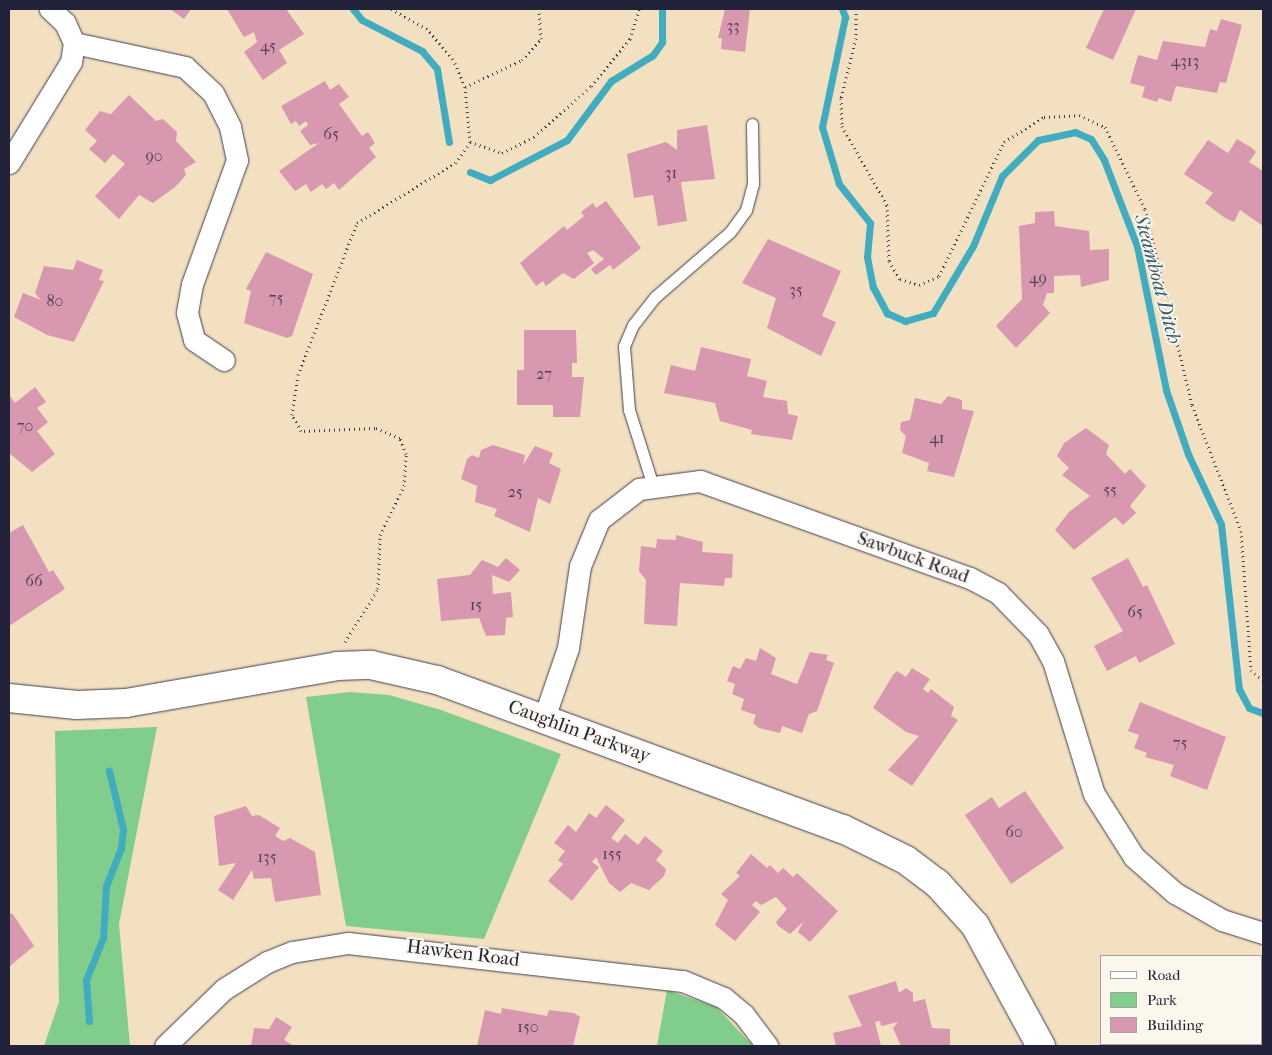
<!DOCTYPE html>
<html>
<head>
<meta charset="utf-8">
<style>
	body { margin:0 }
	#map { position:relative; width:1272px; height:1055px; overflow:hidden; background:#f2e0c1; font-family:"IM FELL French Canon",serif }
	div>[style] { position:absolute }
	.green>* { inset:0; background:#81cd8b }
	.stream>* { height:7px; margin:-3.5px; padding:0 3.5px; transform-origin:3.5px; border-radius:3.5px; background:#40acbf }
	.building>* { inset:0; background:#d898af }
	.path>* { height:3px; margin-top:-1.5px; transform-origin:0; background:repeating-linear-gradient(90deg,#413e4f 0 1px,transparent 0 5px) }
	.roads { filter:drop-shadow(0 0 1px #413e4f) drop-shadow(0 0 1px #413e4f) }
	.lane>* { height:11px; margin:-5.5px; padding:0 5.5px; transform-origin:5.5px; border-radius:5.5px; background:#fff }
	.street>* { height:21px; margin:-10.5px; padding:0 10.5px; transform-origin:10.5px; border-radius:10.5px; background:#fff }
	.secondary>* { height:28px; margin:-14px; padding:0 14px; transform-origin:14px; border-radius:14px; background:#fff }
	span { translate:-50% -50%; white-space:nowrap; text-align:center; line-height:1.15; -webkit-text-stroke:4px #fbf7ec; paint-order:stroke }
	.number-label { font-size:16px; color:#504058 }
	.number-label span { -webkit-text-stroke-width:0 }
	.street-label { font-size:19px; color:#22223b }
	.water-label { font-size:20px; color:#2e5970; font-style:italic }
	.frame { position:absolute; inset:0; border:10px solid #22223b; pointer-events:none }
	.legend { position:absolute; left:1100px; top:955px; width:162px; height:90px; box-sizing:border-box; background:#fbf7ec; border:1px solid #a4a2a5; margin:0; padding:6px 9px; list-style:none; font-size:15px; color:#22223b }
	.legend li { display:flex; align-items:center; gap:10px; height:25px }
	.legend b { width:25px; border:1px solid #a4a2a5 }
</style>
</head>
<body>
<div id="map">
	<div class="green">
		<div style="clip-path:polygon(350px 692px,389px 695px,441px 710px,561px 754px,484px 939px,346px 926px,306px 697px)"></div>
		<div style="clip-path:polygon(157px 727px,119px 924px,130px 1046px,44px 1046px,59px 1002px,55px 731px)"></div>
		<div style="clip-path:polygon(667px 990px,716px 1007px,753px 1046px,657px 1046px)"></div>
	</div>
	<div class="stream">
		<div style="left:353px;top:9px;width:14px;rotate:51deg"></div>
		<div style="left:362px;top:20px;width:68px;rotate:27.3deg"></div>
		<div style="left:422px;top:51px;width:23px;rotate:50deg"></div>
		<div style="left:437px;top:69px;width:74px;rotate:80.7deg"></div>
		<div style="left:842px;top:9px;width:9px;rotate:69deg"></div>
		<div style="left:845px;top:17px;width:112px;rotate:101.8deg"></div>
		<div style="left:822px;top:127px;width:59px;rotate:73.4deg"></div>
		<div style="left:839px;top:184px;width:50px;rotate:51.5deg"></div>
		<div style="left:870px;top:223px;width:34px;rotate:95deg"></div>
		<div style="left:867px;top:257px;width:31px;rotate:79deg"></div>
		<div style="left:873px;top:287px;width:30px;rotate:62deg"></div>
		<div style="left:887px;top:313px;width:20px;rotate:24deg"></div>
		<div style="left:905px;top:321px;width:29px;rotate:-16deg"></div>
		<div style="left:933px;top:313px;width:78px;rotate:-59.2deg"></div>
		<div style="left:973px;top:246px;width:76px;rotate:-67.5deg"></div>
		<div style="left:1002px;top:176px;width:51px;rotate:-45deg"></div>
		<div style="left:1038px;top:140px;width:38px;rotate:-12deg"></div>
		<div style="left:1075px;top:132px;width:17px;rotate:24deg"></div>
		<div style="left:1091px;top:139px;width:25px;rotate:58deg"></div>
		<div style="left:1104px;top:160px;width:92px;rotate:69deg"></div>
		<div style="left:1137px;top:246px;width:147px;rotate:78.6deg"></div>
		<div style="left:1166px;top:390px;width:68px;rotate:71deg"></div>
		<div style="left:1188px;top:454px;width:77px;rotate:64.8deg"></div>
		<div style="left:1221px;top:524px;width:166px;rotate:83.8deg"></div>
		<div style="left:1239px;top:689px;width:21px;rotate:62deg"></div>
		<div style="left:1249px;top:708px;width:15px;rotate:20deg"></div>
		<div style="left:470px;top:172px;width:22px;rotate:22deg"></div>
		<div style="left:490px;top:180px;width:87px;rotate:-27.5deg"></div>
		<div style="left:567px;top:140px;width:74px;rotate:-53.3deg"></div>
		<div style="left:611px;top:81px;width:49px;rotate:-31.8deg"></div>
		<div style="left:653px;top:55px;width:16px;rotate:-55deg"></div>
		<div style="left:662px;top:42px;width:33px;rotate:-90deg"></div>
		<div style="left:89px;top:1021px;width:41px;rotate:-94.2deg"></div>
		<div style="left:86px;top:980px;width:45px;rotate:-68deg"></div>
		<div style="left:103px;top:938px;width:52px;rotate:-86.7deg"></div>
		<div style="left:106px;top:886px;width:41px;rotate:-68.5deg"></div>
		<div style="left:121px;top:848px;width:19px;rotate:-84deg"></div>
		<div style="left:123px;top:829px;width:60px;rotate:-103.6deg"></div>
	</div>
	<div class="building">
		<div style="clip-path:polygon(170px 9px,191px 9px,184px 19px)"></div>
		<div style="clip-path:polygon(227px 9px,286px 9px,304px 34px,279px 50px,287px 63px,263px 80px,244px 52px,257px 42px,254px 32px,244px 37px)"></div>
		<div style="clip-path:polygon(725px 9px,750px 9px,745px 52px,721px 49px,722px 38px,718px 38px)"></div>
		<div style="clip-path:polygon(1104px 9px,1136px 9px,1113px 60px,1086px 48px)"></div>
		<div style="clip-path:polygon(1221px 19px,1242px 25px,1226px 83px,1220px 82px,1217px 93px,1176px 86px,1171px 102px,1159px 98px,1157px 102px,1142px 97px,1145px 87px,1130px 83px,1138px 55px,1157px 60px,1163px 41px,1205px 47px,1210px 29px,1217px 31px)"></div>
		<div style="clip-path:polygon(325px 81px,330px 90px,339px 84px,349px 97px,339px 104px,362px 136px,368px 132px,375px 143px,369px 148px,376px 157px,339px 190px,334px 183px,326px 189px,322px 184px,311px 192px,306px 184px,295px 191px,279px 171px,319px 143px,310px 145px,300px 131px,308px 125px,306px 121px,299px 126px,296px 121px,291px 124px,281px 106px)"></div>
		<div style="clip-path:polygon(129px 95px,156px 121px,163px 119px,177px 132px,176px 141px,196px 162px,184px 169px,186px 175px,175px 187px,153px 203px,139px 195px,119px 219px,95px 196px,125px 164px,113px 154px,105px 163px,89px 149px,97px 141px,85px 130px,100px 111px,111px 114px)"></div>
		<div style="clip-path:polygon(707px 125px,715px 179px,681px 182px,687px 221px,658px 226px,653px 195px,634px 198px,627px 154px,666px 142px,677px 150px,677px 130px)"></div>
		<div style="clip-path:polygon(1237px 139px,1252px 148px,1256px 152px,1249px 162px,1263px 171px,1263px 226px,1240px 210px,1234px 222px,1225px 218px,1205px 203px,1213px 193px,1184px 174px,1208px 140px,1228px 153px)"></div>
		<div style="clip-path:polygon(606px 201px,641px 248px,613px 270px,610px 265px,596px 275px,591px 269px,604px 259px,593px 250px,587px 253px,594px 263px,574px 279px,563px 273px,546px 286px,543px 281px,536px 286px,520px 263px,564px 226px,567px 230px,584px 216px,581px 212px,593px 203px,596px 208px)"></div>
		<div style="clip-path:polygon(1054px 211px,1055px 226px,1089px 231px,1090px 250px,1109px 249px,1109px 280px,1081px 287px,1080px 275px,1054px 276px,1054px 293px,1047px 293px,1043px 305px,1050px 313px,1016px 348px,996px 326px,1022px 299px,1019px 226px,1035px 223px,1035px 212px)"></div>
		<div style="clip-path:polygon(768px 239px,841px 271px,822px 316px,836px 322px,821px 356px,767px 328px,776px 298px,742px 283px)"></div>
		<div style="clip-path:polygon(266px 252px,313px 274px,292px 336px,287px 338px,244px 323px,251px 291px,246px 289px)"></div>
		<div style="clip-path:polygon(77px 260px,103px 270px,99px 280px,104px 281px,74px 342px,47px 335px,14px 317px,23px 293px,41px 300px,35px 293px,44px 266px,73px 270px)"></div>
		<div style="clip-path:polygon(524px 330px,576px 330px,577px 363px,572px 363px,572px 377px,584px 377px,580px 417px,553px 417px,553px 405px,517px 405px,517px 370px,524px 370px)"></div>
		<div style="clip-path:polygon(701px 347px,751px 359px,747px 376px,767px 381px,763px 397px,787px 401px,788px 414px,798px 416px,792px 440px,751px 434px,752px 430px,720px 421px,715px 403px,664px 393px,671px 365px,695px 371px)"></div>
		<div style="clip-path:polygon(35px 387px,46px 402px,37px 408px,48px 422px,37px 431px,55px 454px,32px 472px,9px 453px,9px 395px,15px 403px)"></div>
		<div style="clip-path:polygon(948px 396px,962px 400px,962px 409px,974px 411px,954px 477px,927px 471px,929px 463px,902px 453px,906px 436px,900px 430px,901px 422px,910px 420px,915px 398px,941px 404px)"></div>
		<div style="clip-path:polygon(1086px 428px,1109px 445px,1106px 454px,1125px 474px,1130px 469px,1146px 486px,1130px 506px,1136px 513px,1123px 525px,1115px 517px,1074px 550px,1055px 530px,1069px 512px,1090px 496px,1062px 475px,1069px 468px,1057px 456px,1064px 443px)"></div>
		<div style="clip-path:polygon(493px 445px,525px 455px,523px 465px,535px 446px,553px 453px,549px 463px,561px 469px,550px 504px,538px 498px,530px 532px,494px 516px,497px 509px,475px 502px,477px 486px,461px 479px,467px 459px,472px 455px,479px 458px,481px 450px)"></div>
		<div style="clip-path:polygon(23px 525px,49px 572px,53px 570px,65px 589px,9px 626px,9px 533px)"></div>
		<div style="clip-path:polygon(676px 535px,703px 542px,702px 552px,733px 554px,732px 578px,725px 578px,724px 586px,680px 583px,677px 626px,644px 624px,646px 580px,639px 571px,641px 546px,656px 548px,657px 539px,676px 540px)"></div>
		<div style="clip-path:polygon(506px 558px,520px 570px,509px 582px,492px 575px,493px 594px,511px 592px,513px 617px,506px 618px,505px 635px,486px 636px,479px 618px,441px 621px,437px 579px,470px 575px,482px 560px,498px 567px)"></div>
		<div style="clip-path:polygon(1128px 558px,1143px 587px,1147px 585px,1175px 644px,1139px 663px,1136px 656px,1107px 671px,1094px 646px,1123px 631px,1091px 578px)"></div>
		<div style="clip-path:polygon(760px 648px,776px 658px,771px 674px,797px 684px,810px 652px,828px 655px,826px 660px,834px 663px,817px 711px,809px 714px,802px 733px,782px 726px,780px 733px,759px 728px,753px 723px,756px 715px,741px 710px,744px 699px,732px 694px,735px 684px,727px 681px,733px 666px,740px 669px,746px 658px,756px 661px)"></div>
		<div style="clip-path:polygon(912px 668px,930px 679px,923px 689px,928px 693px,931px 689px,954px 707px,951px 716px,958px 720px,912px 786px,888px 770px,919px 736px,906px 732px,873px 708px,893px 675px,897px 671px,906px 677px)"></div>
		<div style="clip-path:polygon(1140px 702px,1226px 737px,1207px 790px,1170px 776px,1174px 765px,1145px 757px,1147px 753px,1134px 748px,1139px 735px,1128px 731px)"></div>
		<div style="clip-path:polygon(1025px 791px,1064px 848px,1011px 884px,965px 815px,992px 797px,999px 808px)"></div>
		<div style="clip-path:polygon(606px 805px,625px 820px,611px 838px,618px 843px,625px 834px,638px 845px,645px 836px,663px 851px,656px 860px,666px 869px,664px 876px,649px 890px,631px 883px,620px 892px,609px 883px,596px 857px,592px 862px,599px 867px,572px 901px,548px 881px,563px 864px,558px 860px,565px 851px,554px 843px,568px 825px,576px 832px,589px 813px,596px 818px)"></div>
		<div style="clip-path:polygon(246px 806px,252px 816px,259px 815px,280px 828px,275px 836px,283px 841px,290px 838px,315px 852px,321px 895px,275px 902px,271px 878px,254px 879px,252px 870px,233px 900px,218px 890px,236px 863px,219px 866px,214px 816px)"></div>
		<div style="clip-path:polygon(751px 854px,767px 868px,770px 865px,778px 873px,783px 868px,793px 877px,797px 873px,838px 911px,810px 942px,798px 932px,803px 922px,790px 934px,778px 926px,776px 922px,787px 909px,776px 897px,761px 905px,756px 901px,752px 905px,760px 912px,735px 941px,715px 925px,728px 900px,721px 894px,740px 876px,736px 873px)"></div>
		<div style="clip-path:polygon(12px 913px,34px 946px,9px 967px,9px 915px)"></div>
		<div style="clip-path:polygon(896px 981px,899px 993px,906px 988px,913px 993px,913px 1002px,925px 999px,932px 1028px,950px 1029px,950px 1046px,901px 1046px,893px 1028px,898px 1022px,881px 1026px,880px 1021px,875px 1022px,881px 1046px,836px 1046px,833px 1033px,862px 1026px,848px 996px)"></div>
		<div style="clip-path:polygon(502px 1008px,547px 1016px,549px 1010px,574px 1013px,580px 1017px,573px 1046px,477px 1046px,485px 1010px,501px 1014px)"></div>
		<div style="clip-path:polygon(276px 1017px,292px 1027px,284px 1040px,294px 1046px,251px 1046px,254px 1028px,269px 1029px)"></div>
	</div>
	<div class="path">
		<div style="left:856px;top:9px;width:29px;rotate:90deg"></div>
		<div style="left:856px;top:38px;width:62px;rotate:104deg"></div>
		<div style="left:841px;top:98px;width:28px;rotate:88deg"></div>
		<div style="left:842px;top:126px;width:91px;rotate:60.3deg"></div>
		<div style="left:887px;top:205px;width:56px;rotate:88deg"></div>
		<div style="left:889px;top:261px;width:21px;rotate:59deg"></div>
		<div style="left:900px;top:279px;width:20px;rotate:18deg"></div>
		<div style="left:919px;top:285px;width:22px;rotate:-24deg"></div>
		<div style="left:939px;top:276px;width:149px;rotate:-64.1deg"></div>
		<div style="left:1004px;top:142px;width:47px;rotate:-32deg"></div>
		<div style="left:1044px;top:117px;width:35px;rotate:-3deg"></div>
		<div style="left:1079px;top:115px;width:29px;rotate:25deg"></div>
		<div style="left:1105px;top:127px;width:91px;rotate:64deg"></div>
		<div style="left:1145px;top:209px;width:202px;rotate:76.5deg"></div>
		<div style="left:1192px;top:405px;width:135px;rotate:68.7deg"></div>
		<div style="left:1241px;top:531px;width:139px;rotate:85.9deg"></div>
		<div style="left:1251px;top:670px;width:16px;rotate:40deg"></div>
		<div style="left:465px;top:87px;width:63px;rotate:-25.3deg"></div>
		<div style="left:522px;top:60px;width:28px;rotate:-48deg"></div>
		<div style="left:541px;top:39px;width:30px;rotate:-94deg"></div>
		<div style="left:470px;top:142px;width:34px;rotate:19deg"></div>
		<div style="left:502px;top:153px;width:36px;rotate:-27deg"></div>
		<div style="left:534px;top:137px;width:76px;rotate:-41.8deg"></div>
		<div style="left:591px;top:86px;width:61px;rotate:-50.3deg"></div>
		<div style="left:630px;top:39px;width:31px;rotate:-73deg"></div>
		<div style="left:345px;top:642px;width:62px;rotate:-58.1deg"></div>
		<div style="left:378px;top:589px;width:54px;rotate:-87.9deg"></div>
		<div style="left:380px;top:535px;width:55px;rotate:-63.9deg"></div>
		<div style="left:404px;top:486px;width:32px;rotate:-86deg"></div>
		<div style="left:406px;top:454px;width:17px;rotate:-111deg"></div>
		<div style="left:400px;top:438px;width:27px;rotate:-158deg"></div>
		<div style="left:375px;top:428px;width:74px;rotate:177.7deg"></div>
		<div style="left:301px;top:431px;width:18px;rotate:-119deg"></div>
		<div style="left:292px;top:415px;width:40px;rotate:-81.5deg"></div>
		<div style="left:298px;top:375px;width:163px;rotate:-68.8deg"></div>
		<div style="left:357px;top:223px;width:115px;rotate:-31.5deg"></div>
		<div style="left:455px;top:163px;width:26px;rotate:-54deg"></div>
		<div style="left:470px;top:142px;width:55px;rotate:-95.2deg"></div>
		<div style="left:465px;top:87px;width:30px;rotate:-113deg"></div>
		<div style="left:453px;top:59px;width:40px;rotate:-131deg"></div>
		<div style="left:427px;top:29px;width:41px;rotate:-150.9deg"></div>
	</div>
	<div class="roads">
		<div class="lane">
			<div style="left:653px;top:486px;width:80px;rotate:-107.5deg"></div>
			<div style="left:629px;top:410px;width:64px;rotate:-94.5deg"></div>
			<div style="left:624px;top:346px;width:23px;rotate:-67deg"></div>
			<div style="left:633px;top:325px;width:36px;rotate:-52deg"></div>
			<div style="left:655px;top:297px;width:99px;rotate:-40.9deg"></div>
			<div style="left:730px;top:232px;width:27px;rotate:-54deg"></div>
			<div style="left:746px;top:210px;width:27px;rotate:-75deg"></div>
			<div style="left:753px;top:184px;width:60px;rotate:-91deg"></div>
		</div>
		<div class="street">
			<div style="left:74px;top:43px;width:114px;rotate:12.2deg"></div>
			<div style="left:185px;top:67px;width:38px;rotate:43deg"></div>
			<div style="left:213px;top:93px;width:38px;rotate:63deg"></div>
			<div style="left:230px;top:127px;width:34px;rotate:78deg"></div>
			<div style="left:237px;top:160px;width:132px;rotate:109.9deg"></div>
			<div style="left:192px;top:284px;width:29px;rotate:100deg"></div>
			<div style="left:187px;top:313px;width:28px;rotate:75deg"></div>
			<div style="left:194px;top:340px;width:36px;rotate:34deg"></div>
			<div style="left:9px;top:163px;width:119px;rotate:-58.5deg"></div>
			<div style="left:71px;top:62px;width:19px;rotate:-81deg"></div>
			<div style="left:74px;top:43px;width:22px;rotate:-114deg"></div>
			<div style="left:65px;top:23px;width:21px;rotate:-137deg"></div>
			<div style="left:544px;top:718px;width:74px;rotate:-71.1deg"></div>
			<div style="left:568px;top:648px;width:83px;rotate:-81.7deg"></div>
			<div style="left:580px;top:566px;width:50px;rotate:-67.6deg"></div>
			<div style="left:599px;top:520px;width:51px;rotate:-37.8deg"></div>
			<div style="left:639px;top:489px;width:62px;rotate:-7.5deg"></div>
			<div style="left:700px;top:481px;width:287px;rotate:19.8deg"></div>
			<div style="left:970px;top:578px;width:32px;rotate:28deg"></div>
			<div style="left:998px;top:593px;width:57px;rotate:45.7deg"></div>
			<div style="left:1038px;top:634px;width:31px;rotate:61deg"></div>
			<div style="left:1053px;top:661px;width:139px;rotate:72.9deg"></div>
			<div style="left:1094px;top:794px;width:75px;rotate:57.6deg"></div>
			<div style="left:1134px;top:857px;width:55px;rotate:41.3deg"></div>
			<div style="left:1175px;top:893px;width:54px;rotate:29.9deg"></div>
			<div style="left:1222px;top:920px;width:43px;rotate:17.6deg"></div>
			<div style="left:165px;top:1046px;width:82px;rotate:-44deg"></div>
			<div style="left:224px;top:989px;width:51px;rotate:-32.1deg"></div>
			<div style="left:267px;top:962px;width:27px;rotate:-22deg"></div>
			<div style="left:292px;top:952px;width:57px;rotate:-9.1deg"></div>
			<div style="left:348px;top:943px;width:337px;rotate:6.5deg"></div>
			<div style="left:683px;top:981px;width:44px;rotate:22.5deg"></div>
			<div style="left:724px;top:998px;width:26px;rotate:40deg"></div>
			<div style="left:744px;top:1015px;width:39px;rotate:53deg"></div>
		</div>
		<div class="secondary">
			<div style="left:9px;top:698px;width:68px;rotate:5.9deg"></div>
			<div style="left:77px;top:705px;width:49px;rotate:-2.3deg"></div>
			<div style="left:126px;top:703px;width:214px;rotate:-9.9deg"></div>
			<div style="left:337px;top:666px;width:34px;rotate:-2deg"></div>
			<div style="left:371px;top:665px;width:68px;rotate:12.8deg"></div>
			<div style="left:437px;top:680px;width:432px;rotate:20.2deg"></div>
			<div style="left:843px;top:829px;width:70px;rotate:26.2deg"></div>
			<div style="left:906px;top:860px;width:39px;rotate:37deg"></div>
			<div style="left:937px;top:883px;width:57px;rotate:47.9deg"></div>
			<div style="left:975px;top:925px;width:138px;rotate:61.4deg"></div>
		</div>
	</div>
	<div class="number-label">
		<span style="left:733px;top:26px">33</span>
		<span style="left:268px;top:46px">45</span>
		<span style="left:1185px;top:61px">4313</span>
		<span style="left:331px;top:134px">65</span>
		<span style="left:154px;top:156px">90</span>
		<span style="left:671px;top:173px">31</span>
		<span style="left:1038px;top:278px">49</span>
		<span style="left:796px;top:290px">35</span>
		<span style="left:276px;top:298px">75</span>
		<span style="left:55px;top:301px">80</span>
		<span style="left:544px;top:374px">27</span>
		<span style="left:25px;top:426px">70</span>
		<span style="left:937px;top:438px">41</span>
		<span style="left:1110px;top:490px">55</span>
		<span style="left:515px;top:492px">25</span>
		<span style="left:34px;top:581px">66</span>
		<span style="left:476px;top:605px">15</span>
		<span style="left:1135px;top:612px">65</span>
		<span style="left:1180px;top:743px">75</span>
		<span style="left:1014px;top:832px">60</span>
		<span style="left:612px;top:854px">155</span>
		<span style="left:267px;top:857px">135</span>
		<span style="left:528px;top:1027px">150</span>
	</div>
	<div class="street-label">
		<span style="left:913px;top:558px;rotate:20deg">Sawbuck Road</span>
		<span style="left:579px;top:732px;rotate:20deg">Caughlin Parkway</span>
		<span style="left:463px;top:954px;rotate:7deg">Hawken Road</span>
	</div>
	<div class="water-label">
		<span style="left:1158px;top:279px;rotate:75deg">Steamboat Ditch</span>
	</div>
	<div class="frame"></div>
	<ul class="legend">
	<li><b style="height:6px;background:#fff"></b>Road</li>
	<li><b style="height:14px;background:#81cd8b"></b>Park</li>
	<li><b style="height:14px;background:#d898af"></b>Building</li>
	</ul>
</div>
</body>
</html>
